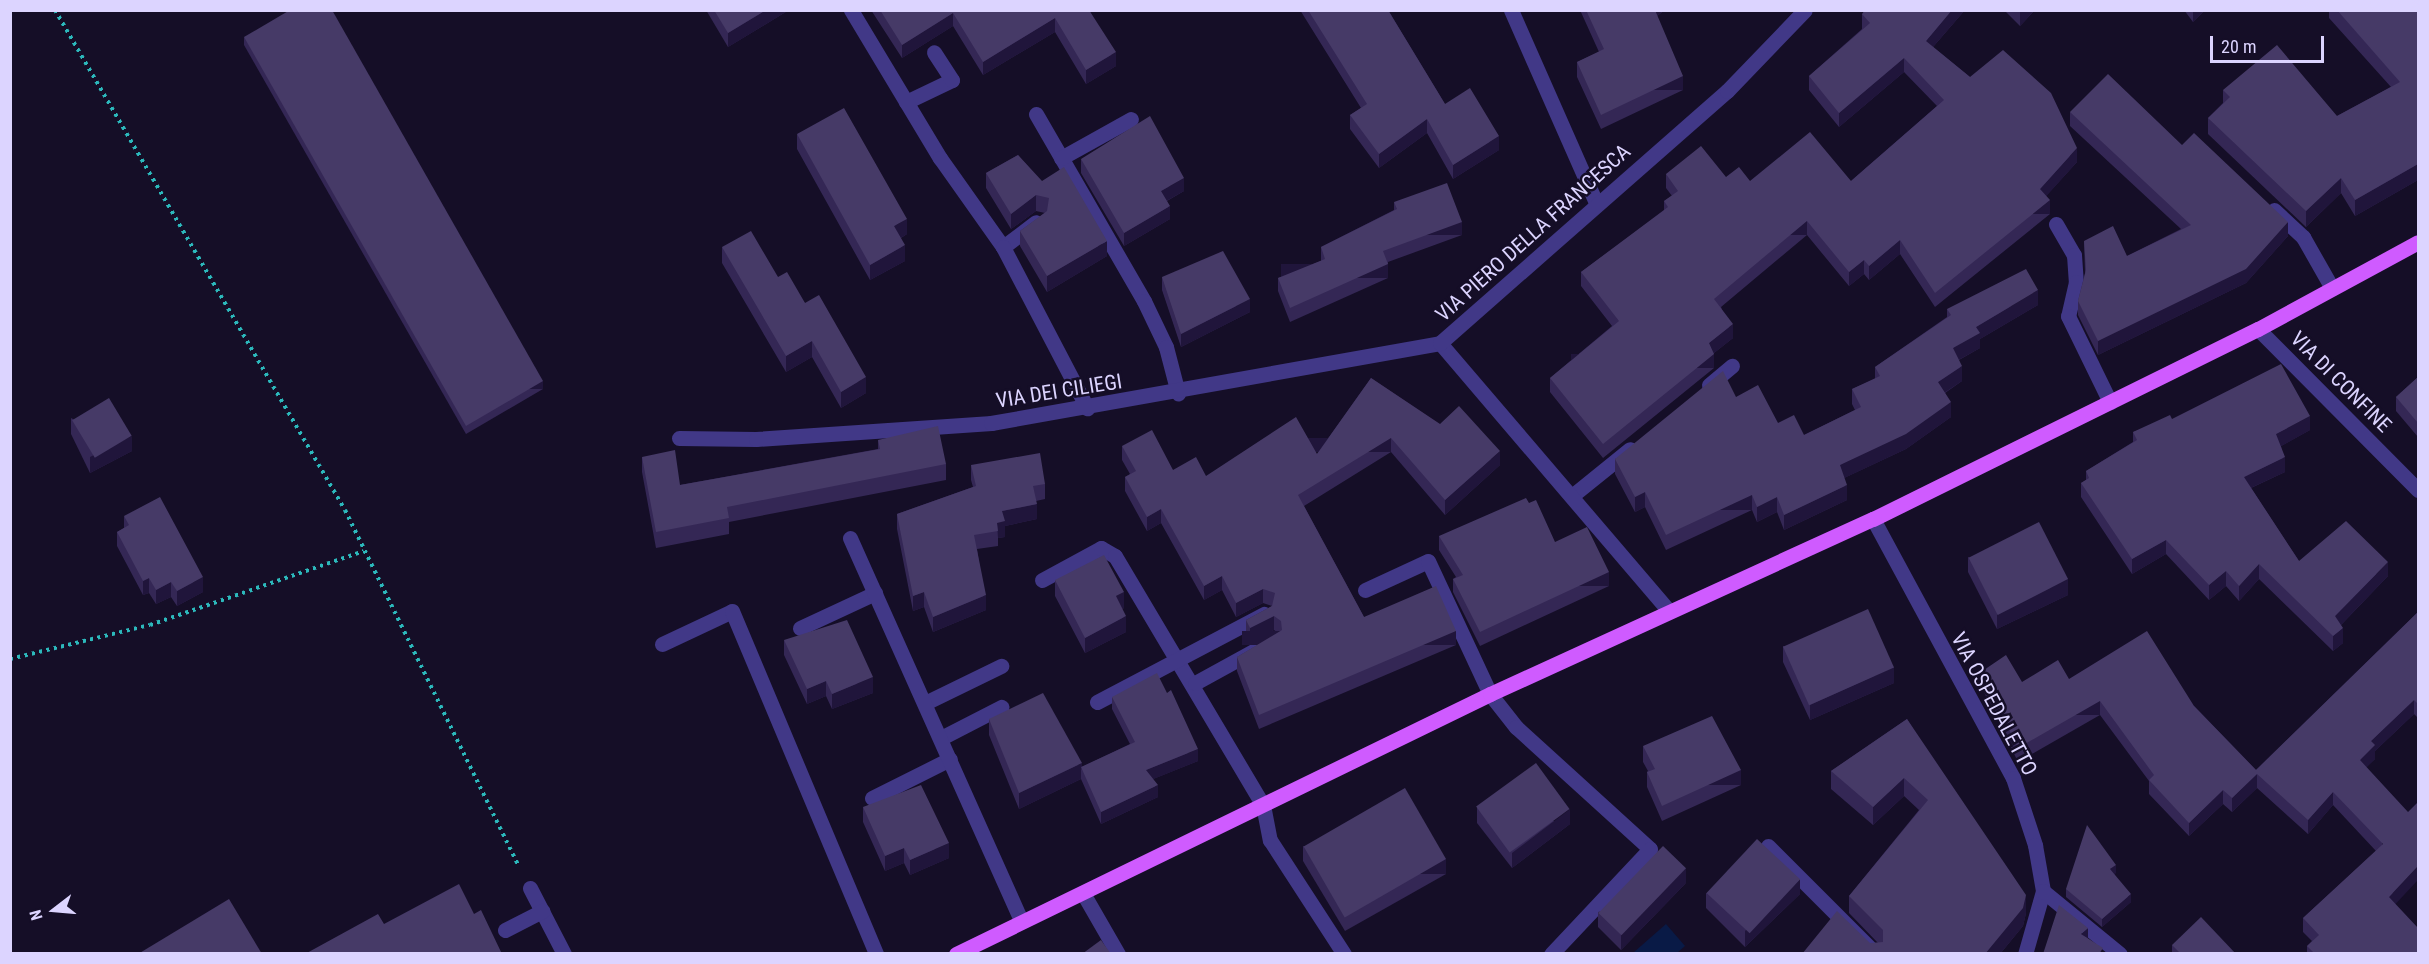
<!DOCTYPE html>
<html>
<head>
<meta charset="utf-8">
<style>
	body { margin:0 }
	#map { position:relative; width:2429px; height:964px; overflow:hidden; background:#150e27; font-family:"Roboto Condensed",sans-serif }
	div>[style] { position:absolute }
	.water>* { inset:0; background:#091a46 }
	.path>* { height:4px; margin-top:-2px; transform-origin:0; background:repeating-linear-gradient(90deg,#2cb9bc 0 3px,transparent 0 7.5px) }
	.service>* { height:15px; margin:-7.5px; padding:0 7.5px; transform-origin:7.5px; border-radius:7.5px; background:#413887 }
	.minor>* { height:15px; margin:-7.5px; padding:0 7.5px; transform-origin:7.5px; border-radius:7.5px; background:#413887 }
	.primary>* { height:15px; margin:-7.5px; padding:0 7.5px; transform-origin:7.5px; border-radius:7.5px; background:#cf5bff }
	.wall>* { inset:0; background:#342755 }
	.shaded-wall>* { inset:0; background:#20153b; transform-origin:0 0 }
	.building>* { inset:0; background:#463a67; transform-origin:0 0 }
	span { translate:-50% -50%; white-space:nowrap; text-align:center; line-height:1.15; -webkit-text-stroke:5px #150e27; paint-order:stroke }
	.street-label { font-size:21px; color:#dcd4ff }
	.frame { position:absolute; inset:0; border:12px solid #dcd4ff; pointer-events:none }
	.north { position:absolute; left:24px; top:880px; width:60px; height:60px; -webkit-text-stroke:4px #150e27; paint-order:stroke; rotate:254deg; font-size:16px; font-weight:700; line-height:24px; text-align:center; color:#dcd4ff }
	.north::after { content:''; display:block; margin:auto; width:21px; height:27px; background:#dcd4ff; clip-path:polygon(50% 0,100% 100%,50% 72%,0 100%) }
	.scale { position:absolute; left:2210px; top:36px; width:114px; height:27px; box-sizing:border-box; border:3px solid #dcd4ff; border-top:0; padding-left:8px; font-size:18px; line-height:21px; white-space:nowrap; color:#dcd4ff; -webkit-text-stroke:4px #150e27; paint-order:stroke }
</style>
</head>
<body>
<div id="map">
	<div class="water">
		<div style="clip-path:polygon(1666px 924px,1685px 946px,1677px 953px,1633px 953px)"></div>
	</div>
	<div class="path">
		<div style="left:55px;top:10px;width:578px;rotate:59.89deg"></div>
		<div style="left:345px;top:510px;width:396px;rotate:64deg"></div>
		<div style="left:10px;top:659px;width:144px;rotate:-13.7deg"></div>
		<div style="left:150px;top:625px;width:226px;rotate:-19.1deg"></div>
	</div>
	<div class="service">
		<div style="left:906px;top:102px;width:51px;rotate:-25.6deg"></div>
		<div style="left:952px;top:80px;width:33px;rotate:-123deg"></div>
		<div style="left:1036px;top:114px;width:216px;rotate:60deg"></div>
		<div style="left:1144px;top:301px;width:51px;rotate:64.4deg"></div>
		<div style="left:1166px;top:347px;width:48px;rotate:75.4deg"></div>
		<div style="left:1061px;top:158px;width:80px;rotate:-29.1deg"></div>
		<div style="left:2274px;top:210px;width:40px;rotate:43deg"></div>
		<div style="left:2303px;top:237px;width:59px;rotate:60.4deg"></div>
		<div style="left:2056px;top:224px;width:36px;rotate:60deg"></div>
		<div style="left:2074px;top:255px;width:27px;rotate:86deg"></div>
		<div style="left:2076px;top:282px;width:35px;rotate:103deg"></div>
		<div style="left:2068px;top:316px;width:96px;rotate:64deg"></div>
		<div style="left:1003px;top:247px;width:41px;rotate:-37.1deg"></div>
		<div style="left:1709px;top:385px;width:30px;rotate:-40deg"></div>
		<div style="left:1573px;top:495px;width:73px;rotate:-38.9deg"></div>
		<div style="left:1042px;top:580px;width:67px;rotate:-28.5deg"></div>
		<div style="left:1101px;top:548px;width:16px;rotate:30deg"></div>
		<div style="left:1115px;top:556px;width:290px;rotate:59.3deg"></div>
		<div style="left:1263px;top:805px;width:36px;rotate:79deg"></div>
		<div style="left:1270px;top:840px;width:136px;rotate:57deg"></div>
		<div style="left:1365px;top:590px;width:69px;rotate:-24.7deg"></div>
		<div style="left:1428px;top:561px;width:147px;rotate:65deg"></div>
		<div style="left:1490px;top:694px;width:42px;rotate:51.8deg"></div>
		<div style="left:1516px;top:727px;width:181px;rotate:42.3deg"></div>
		<div style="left:1650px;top:849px;width:144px;rotate:133.3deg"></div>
		<div style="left:800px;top:628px;width:83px;rotate:-25deg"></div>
		<div style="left:662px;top:644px;width:77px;rotate:-25.2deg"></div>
		<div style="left:732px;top:611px;width:372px;rotate:67.2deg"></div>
		<div style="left:1195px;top:683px;width:68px;rotate:-28.8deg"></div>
		<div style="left:1097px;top:702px;width:189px;rotate:-27.8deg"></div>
		<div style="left:925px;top:703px;width:85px;rotate:-26deg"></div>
		<div style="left:941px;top:738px;width:68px;rotate:-27.3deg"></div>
		<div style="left:872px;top:798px;width:87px;rotate:-26.6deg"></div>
		<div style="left:1768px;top:846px;width:153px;rotate:45deg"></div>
		<div style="left:530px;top:888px;width:74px;rotate:62.7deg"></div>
		<div style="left:505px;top:930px;width:42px;rotate:-27.2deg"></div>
	</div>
	<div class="minor">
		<div style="left:851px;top:10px;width:173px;rotate:59deg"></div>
		<div style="left:940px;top:158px;width:109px;rotate:54.7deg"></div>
		<div style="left:1003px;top:247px;width:182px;rotate:62.4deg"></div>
		<div style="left:1511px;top:10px;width:211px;rotate:66.2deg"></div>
		<div style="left:2258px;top:329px;width:227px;rotate:45.2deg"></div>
		<div style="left:1440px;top:343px;width:353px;rotate:49.5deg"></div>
		<div style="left:679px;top:438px;width:77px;rotate:0.7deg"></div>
		<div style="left:756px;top:439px;width:236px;rotate:-3.9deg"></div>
		<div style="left:991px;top:423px;width:456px;rotate:-10.1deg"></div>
		<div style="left:1440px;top:343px;width:382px;rotate:-41.3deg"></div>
		<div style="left:1727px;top:91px;width:112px;rotate:-46.1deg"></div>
		<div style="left:1873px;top:519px;width:294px;rotate:61.6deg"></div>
		<div style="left:2013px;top:778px;width:71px;rotate:71.8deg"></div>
		<div style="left:2035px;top:845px;width:47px;rotate:80.1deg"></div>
		<div style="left:2043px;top:891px;width:66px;rotate:105.9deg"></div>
		<div style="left:850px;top:538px;width:419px;rotate:65.9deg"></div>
		<div style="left:2043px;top:891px;width:99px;rotate:39.3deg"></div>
		<div style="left:1084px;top:895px;width:68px;rotate:60deg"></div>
	</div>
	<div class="primary">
		<div style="left:956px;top:954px;width:594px;rotate:-25.96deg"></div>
		<div style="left:1490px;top:694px;width:421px;rotate:-24.6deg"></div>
		<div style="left:1873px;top:519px;width:429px;rotate:-26.3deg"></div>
		<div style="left:2258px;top:329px;width:182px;rotate:-28.5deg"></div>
	</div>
	<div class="wall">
		<div style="clip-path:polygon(706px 10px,789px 10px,728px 47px)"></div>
		<div style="clip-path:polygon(871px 10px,1089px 10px,1116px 66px,1086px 84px,1055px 32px,983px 75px,953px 26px,902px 58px)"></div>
		<div style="clip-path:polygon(1300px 10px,1388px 10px,1445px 104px,1499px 150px,1453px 179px,1427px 133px,1379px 168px,1350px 129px,1350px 115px,1361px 108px)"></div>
		<div style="clip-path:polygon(1580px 10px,1665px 10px,1657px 16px,1683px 90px,1601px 129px,1577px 77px,1577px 62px,1599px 52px)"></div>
		<div style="clip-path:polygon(1965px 10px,1933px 47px,1970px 77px,2077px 162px,2046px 196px,2050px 214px,1935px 307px,1900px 254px,1869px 280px,1864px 274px,1849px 286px,1807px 235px,1721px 307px,1733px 338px,1714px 353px,1714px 368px,1603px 458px,1550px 392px,1550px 378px,1612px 326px,1581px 286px,1581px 272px,1664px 211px,1664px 201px,1672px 196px,1666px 188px,1666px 174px,1726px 177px,1750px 181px,1851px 181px,1937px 106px,1904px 72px,1839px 127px,1809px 90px,1809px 76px,1862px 29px,1862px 14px)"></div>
		<div style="clip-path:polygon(2004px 10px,2035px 10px,2020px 26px)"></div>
		<div style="clip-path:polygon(2184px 10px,2205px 10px,2193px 22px)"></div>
		<div style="clip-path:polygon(2329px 10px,2418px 10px,2418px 180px,2355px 216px,2341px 193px,2306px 227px,2208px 134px,2208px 118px,2223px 103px,2223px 90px,2337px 116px,2391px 87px,2329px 18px)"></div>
		<div style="clip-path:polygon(244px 37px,543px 389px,466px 434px,244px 45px)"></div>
		<div style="clip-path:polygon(2070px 112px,2182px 145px,2288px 236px,2246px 283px,2098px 355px,2078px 315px,2078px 301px,2085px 273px,2084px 241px,2127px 256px,2181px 229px,2070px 126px)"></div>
		<div style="clip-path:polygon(797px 134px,907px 234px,901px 238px,905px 261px,870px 280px,797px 149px)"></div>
		<div style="clip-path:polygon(1018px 155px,1107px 256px,1047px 292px,1020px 246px,1020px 231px,1045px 213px,1036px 211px,1011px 229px,986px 188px,986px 173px)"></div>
		<div style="clip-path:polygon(1081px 159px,1184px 191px,1167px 201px,1170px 219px,1124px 246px,1081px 173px)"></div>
		<div style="clip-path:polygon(1394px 202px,1462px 235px,1388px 262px,1388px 278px,1290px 322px,1278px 291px,1278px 278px,1321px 261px,1321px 247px,1394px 210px)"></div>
		<div style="clip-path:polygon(722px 247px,778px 277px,805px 303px,866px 393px,841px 408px,812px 357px,786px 372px,722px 263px)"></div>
		<div style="clip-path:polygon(1162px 277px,1250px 312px,1181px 347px,1162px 290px)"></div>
		<div style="clip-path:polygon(2038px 305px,1980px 339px,1980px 348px,1959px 360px,1962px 381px,1945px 393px,1951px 417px,1906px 449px,1844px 478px,1847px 500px,1784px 530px,1777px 512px,1757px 522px,1752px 510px,1666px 550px,1645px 507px,1635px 512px,1615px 474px,1615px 459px,1736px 397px,1778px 423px,1804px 435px,1855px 410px,1852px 404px,1852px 389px,1875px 379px,1875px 367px,1947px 317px,1947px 309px)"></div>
		<div style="clip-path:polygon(2418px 377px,2418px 437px,2396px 411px,2396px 397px)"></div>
		<div style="clip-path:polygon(1371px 378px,1500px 465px,1445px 515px,1391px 452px,1304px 506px,1364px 617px,1456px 645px,1259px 729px,1237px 671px,1237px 657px,1278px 633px,1274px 630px,1250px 642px,1246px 634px,1246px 620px,1272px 606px,1263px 603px,1236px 617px,1222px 590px,1204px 600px,1161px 523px,1147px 531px,1125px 491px,1125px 477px,1130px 474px,1122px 460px,1122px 446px,1173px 470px,1206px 476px,1317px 454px)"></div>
		<div style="clip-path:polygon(71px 418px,132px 451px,90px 473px,71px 434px)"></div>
		<div style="clip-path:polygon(2172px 419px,2310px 430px,2281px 446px,2285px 472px,2251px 488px,2299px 561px,2388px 576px,2341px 625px,2343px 643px,2333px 651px,2259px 579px,2239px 601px,2226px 586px,2209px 600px,2166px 554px,2132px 574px,2081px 497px,2081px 483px,2086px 480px,2086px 471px,2133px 442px,2133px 432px)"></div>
		<div style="clip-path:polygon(878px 440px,946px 464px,946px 480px,729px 522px,729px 534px,656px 548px,642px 472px,642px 457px,680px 485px,878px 449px)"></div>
		<div style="clip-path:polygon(971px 465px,1045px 484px,1045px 499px,1036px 501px,1037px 519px,1005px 526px,1005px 537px,998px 538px,998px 546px,977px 549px,986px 610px,933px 632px,924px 607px,913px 611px,897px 529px,897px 514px,973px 487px,971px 480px)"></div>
		<div style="clip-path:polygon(124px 516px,203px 592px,177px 606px,171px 597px,156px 604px,149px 593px,143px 595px,117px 546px,117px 532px,124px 528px)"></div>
		<div style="clip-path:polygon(1439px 536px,1555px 542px,1609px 586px,1480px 646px,1453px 592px,1453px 579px,1456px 577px,1439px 550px)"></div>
		<div style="clip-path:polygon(1968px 557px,2068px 595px,1997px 629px,1968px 572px)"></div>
		<div style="clip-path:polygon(1055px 580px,1124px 608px,1122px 609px,1126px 632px,1085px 653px,1055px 596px)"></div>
		<div style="clip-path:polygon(2418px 612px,2418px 718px,2414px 714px,2375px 751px,2375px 759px,2366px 767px,2395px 904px,2418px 954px,2307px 954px,2307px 946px,2312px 941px,2303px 932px,2303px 918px,2376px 851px,2333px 805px,2308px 834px,2257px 788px,2232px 812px,2223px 804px,2189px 836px,2149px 794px,2149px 781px,2100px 715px,2018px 762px,1981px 686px,1981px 672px,2022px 682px,2069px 679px,2194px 706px,2256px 770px)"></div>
		<div style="clip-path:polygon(784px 640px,873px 693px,832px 709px,826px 696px,807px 704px,784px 655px)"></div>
		<div style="clip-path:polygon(1783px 646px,1894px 683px,1810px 720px,1783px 662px)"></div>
		<div style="clip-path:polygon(1112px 697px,1198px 761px,1153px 779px,1158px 797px,1101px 824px,1081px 779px,1019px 809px,989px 735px,989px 719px,1082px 767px,1130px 744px,1112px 709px)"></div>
		<div style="clip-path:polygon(1907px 719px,2026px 913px,2023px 926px,2000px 954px,1870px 943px,1878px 943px,1849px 913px,1849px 896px,1919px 810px,1904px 796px,1873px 825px,1831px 789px,1831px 771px)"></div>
		<div style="clip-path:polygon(1643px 746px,1741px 785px,1662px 821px,1647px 787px,1647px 772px,1648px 771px,1643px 762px)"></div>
		<div style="clip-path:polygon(863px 807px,949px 858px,910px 875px,904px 863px,885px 871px,863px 822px)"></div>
		<div style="clip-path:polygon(1477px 807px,1570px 824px,1512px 868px,1477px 823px)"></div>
		<div style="clip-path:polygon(1303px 846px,1446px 874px,1345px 931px,1303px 861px)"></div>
		<div style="clip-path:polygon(2116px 873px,2114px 874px,2131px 902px,2102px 927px,2066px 897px,2066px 889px)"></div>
		<div style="clip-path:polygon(1686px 883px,1621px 950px,1598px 927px,1598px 912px)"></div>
		<div style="clip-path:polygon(1706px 893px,1800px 894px,1745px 947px,1706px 908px)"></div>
		<div style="clip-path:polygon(2172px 945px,2236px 954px,2172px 954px)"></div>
	</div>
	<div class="shaded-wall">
		<div style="clip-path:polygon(766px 10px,789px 10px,728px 47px,728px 33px)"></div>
		<div style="clip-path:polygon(1653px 10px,1665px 10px,1653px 19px)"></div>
		<div style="clip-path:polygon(1952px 10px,1965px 10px,1926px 55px,1926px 41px)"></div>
		<div style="clip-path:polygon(2022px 10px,2035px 10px,2020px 26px,2020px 12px)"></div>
		<div style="clip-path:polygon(2193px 10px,2205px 10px,2193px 22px)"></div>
		<div style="clip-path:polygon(953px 13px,953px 26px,902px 58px,902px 45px)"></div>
		<div style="clip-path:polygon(1055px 18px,1055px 32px,983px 75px,983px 62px)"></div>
		<div style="clip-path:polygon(1116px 52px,1116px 66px,1086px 84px,1086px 70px)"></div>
		<div style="clip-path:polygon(1904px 58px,1904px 72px,1839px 127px,1839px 113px)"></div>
		<div style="left:1683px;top:76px;width:14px;height:91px;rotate:90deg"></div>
		<div style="clip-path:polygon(1427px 119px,1427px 133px,1379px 168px,1379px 154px)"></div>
		<div style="clip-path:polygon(1499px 136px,1499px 150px,1453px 179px,1453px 165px)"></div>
		<div style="clip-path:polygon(2077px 148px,2077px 162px,2040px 203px,2040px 189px)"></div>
		<div style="clip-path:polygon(2418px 164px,2418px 180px,2355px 216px,2355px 200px)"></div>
		<div style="clip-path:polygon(1184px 178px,1184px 191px,1161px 204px,1161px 191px)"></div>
		<div style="clip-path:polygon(2341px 178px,2341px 193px,2306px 227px,2306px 211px)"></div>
		<div style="clip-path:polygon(1036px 195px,1036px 211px,1011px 229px,1011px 214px)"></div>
		<div style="left:2050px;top:200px;width:14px;height:148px;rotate:90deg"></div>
		<div style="clip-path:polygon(1170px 206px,1170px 219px,1124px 246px,1124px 233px)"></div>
		<div style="clip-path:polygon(907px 219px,907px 234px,894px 242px,894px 226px)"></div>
		<div style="left:1807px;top:221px;width:14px;height:121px;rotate:90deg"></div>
		<div style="left:1462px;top:222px;width:13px;height:84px;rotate:90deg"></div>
		<div style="clip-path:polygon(2288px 222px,2288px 236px,2246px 283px,2098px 355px,2098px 341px)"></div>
		<div style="clip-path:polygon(1900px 240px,1900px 254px,1869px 280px,1869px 266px)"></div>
		<div style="clip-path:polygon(1107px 241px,1107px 256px,1047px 292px,1047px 276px)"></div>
		<div style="clip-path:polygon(905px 245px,905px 261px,870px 280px,870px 265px)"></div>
		<div style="clip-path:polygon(1864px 260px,1864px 274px,1849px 286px,1849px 272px)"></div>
		<div style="left:1388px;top:264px;width:14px;height:107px;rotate:90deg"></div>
		<div style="clip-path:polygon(2038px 290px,2038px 305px,1980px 339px,1980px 348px,1953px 363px,1953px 348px,1976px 327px)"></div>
		<div style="clip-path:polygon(1250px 299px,1250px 312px,1181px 347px,1181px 334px)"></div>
		<div style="clip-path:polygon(1733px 324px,1733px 338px,1709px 357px,1709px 343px)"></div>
		<div style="clip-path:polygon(812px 341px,812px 357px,786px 372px,786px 356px)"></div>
		<div style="left:1714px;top:354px;width:14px;height:143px;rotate:90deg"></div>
		<div style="clip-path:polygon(1962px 366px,1962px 381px,1938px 397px,1938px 382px)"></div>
		<div style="clip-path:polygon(866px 377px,866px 393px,841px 408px,841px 392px)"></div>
		<div style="left:543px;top:381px;width:8px;height:89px;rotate:90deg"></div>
		<div style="clip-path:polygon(1951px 402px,1951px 417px,1906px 449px,1840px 480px,1840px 465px)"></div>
		<div style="clip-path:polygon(2310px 416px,2310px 430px,2276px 449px,2276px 434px)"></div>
		<div style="clip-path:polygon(132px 436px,132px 451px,90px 473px,90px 457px)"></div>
		<div style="left:1391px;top:438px;width:14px;height:109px;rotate:90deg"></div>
		<div style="clip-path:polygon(1500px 451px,1500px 465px,1445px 515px,1445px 500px)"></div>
		<div style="clip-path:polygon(2285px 457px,2285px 472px,2244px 491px,2244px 477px)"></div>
		<div style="clip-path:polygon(1847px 485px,1847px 500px,1784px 530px,1784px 515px)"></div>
		<div style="clip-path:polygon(1645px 492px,1645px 507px,1635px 512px,1635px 497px)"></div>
		<div style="left:1752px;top:495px;width:15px;height:95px;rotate:90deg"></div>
		<div style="clip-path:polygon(1777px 497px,1777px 512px,1757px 522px,1757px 507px)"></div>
		<div style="clip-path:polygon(1037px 504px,1037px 519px,1005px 526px,1005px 537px,998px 538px,997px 523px,1002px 511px)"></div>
		<div style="clip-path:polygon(1161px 509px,1161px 523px,1147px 531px,1147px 517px)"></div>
		<div style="clip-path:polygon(2166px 540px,2166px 554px,2132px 574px,2132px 559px)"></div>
		<div style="clip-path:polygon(2388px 562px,2388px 576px,2335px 631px,2335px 616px)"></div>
		<div style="clip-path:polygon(2259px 564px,2259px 579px,2239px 601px,2239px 586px)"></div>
		<div style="clip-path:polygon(2226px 571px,2226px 586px,2209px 600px,2209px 585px)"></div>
		<div style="left:1609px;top:572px;width:14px;height:142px;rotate:90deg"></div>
		<div style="clip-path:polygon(1222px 576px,1222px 590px,1204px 600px,1204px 586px)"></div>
		<div style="clip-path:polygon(203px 577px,203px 592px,177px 606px,177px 591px)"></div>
		<div style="clip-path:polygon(149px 578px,149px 593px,143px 595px,143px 581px)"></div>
		<div style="clip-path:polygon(2068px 579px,2068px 595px,1997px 629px,1997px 614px)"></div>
		<div style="clip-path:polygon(171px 582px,171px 597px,156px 604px,156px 590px)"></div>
		<div style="clip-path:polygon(1263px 589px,1263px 603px,1236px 617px,1236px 603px)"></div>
		<div style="clip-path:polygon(924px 592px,924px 607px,913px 611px,913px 596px)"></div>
		<div style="clip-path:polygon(1124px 592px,1124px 608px,1116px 612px,1116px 596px)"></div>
		<div style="clip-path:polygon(986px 595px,986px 610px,933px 632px,933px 617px)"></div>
		<div style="clip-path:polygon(1126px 616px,1126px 632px,1085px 653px,1085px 638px)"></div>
		<div style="clip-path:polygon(1274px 616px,1274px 630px,1250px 642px,1250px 628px)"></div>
		<div style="clip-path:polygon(2343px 628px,2343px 643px,2333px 651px,2333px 636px)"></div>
		<div style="left:1456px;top:631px;width:14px;height:214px;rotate:90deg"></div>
		<div style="clip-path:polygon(1894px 667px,1894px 683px,1810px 720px,1810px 705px)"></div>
		<div style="clip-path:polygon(873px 677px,873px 693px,832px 709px,832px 694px)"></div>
		<div style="clip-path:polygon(826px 681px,826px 696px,807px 704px,807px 689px)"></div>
		<div style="clip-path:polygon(2414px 700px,2414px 714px,2375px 751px,2375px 759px,2360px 774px,2360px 760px,2371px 741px)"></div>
		<div style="left:2100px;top:701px;width:14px;height:95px;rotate:90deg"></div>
		<div style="clip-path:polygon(1198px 749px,1198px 761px,1146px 782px,1146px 770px)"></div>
		<div style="clip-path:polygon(1082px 763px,1082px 770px,1081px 767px,1081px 779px,1019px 809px,1019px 793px)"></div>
		<div style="left:1741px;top:770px;width:15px;height:87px;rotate:90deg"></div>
		<div style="clip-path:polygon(2257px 774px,2257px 788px,2232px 812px,2232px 798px)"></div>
		<div style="clip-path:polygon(1904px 778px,1904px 796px,1873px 825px,1873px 807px)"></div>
		<div style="clip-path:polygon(1158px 785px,1158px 797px,1101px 824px,1101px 812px)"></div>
		<div style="clip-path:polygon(2223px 790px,2223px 804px,2189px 836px,2189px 823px)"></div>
		<div style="clip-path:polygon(2333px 792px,2333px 805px,2308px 834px,2308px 820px)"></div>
		<div style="clip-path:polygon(1570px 809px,1570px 824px,1512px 868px,1512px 853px)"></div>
		<div style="clip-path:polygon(949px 843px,949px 858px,910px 875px,910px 860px)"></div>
		<div style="clip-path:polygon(904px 848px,904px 863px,885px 871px,885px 856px)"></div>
		<div style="left:1446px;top:859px;width:15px;height:116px;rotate:90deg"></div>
		<div style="clip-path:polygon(2116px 865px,2116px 873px,2110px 878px,2110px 869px)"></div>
		<div style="clip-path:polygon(2418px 866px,2418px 880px,2389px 911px,2389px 897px)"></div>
		<div style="clip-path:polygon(1686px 868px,1686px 883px,1621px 950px,1621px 934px)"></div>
		<div style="clip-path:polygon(1800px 879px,1800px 894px,1745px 947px,1745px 931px)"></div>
		<div style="clip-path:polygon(2131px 894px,2131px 902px,2102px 927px,2102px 919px)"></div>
		<div style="clip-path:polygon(2026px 895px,2026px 913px,2023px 926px,2000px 954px,1985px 954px)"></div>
		<div style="clip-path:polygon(2088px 928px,2088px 940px,2081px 934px)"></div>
	</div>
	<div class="building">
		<div style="clip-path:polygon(290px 10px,332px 10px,543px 381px,466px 426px,244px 37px)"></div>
		<div style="clip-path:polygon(714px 10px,766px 10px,728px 33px)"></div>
		<div style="clip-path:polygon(880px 10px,1089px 10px,1116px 52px,1086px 70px,1055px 18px,983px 62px,953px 13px,902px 45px)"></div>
		<div style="clip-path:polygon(1308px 10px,1388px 10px,1445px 104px,1470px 88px,1499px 136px,1453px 165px,1427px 119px,1379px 154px,1350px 115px,1367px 104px)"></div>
		<div style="clip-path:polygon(1586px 10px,1655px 10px,1683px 76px,1601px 115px,1577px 62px,1604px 49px)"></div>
		<div style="clip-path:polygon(1865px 10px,1952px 10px,1926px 41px,1970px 77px,2003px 50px,2051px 93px,2077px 148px,2040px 189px,2050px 200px,1935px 293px,1900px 240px,1869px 266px,1864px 260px,1849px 272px,1807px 221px,1714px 299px,1733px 324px,1709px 343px,1714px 354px,1603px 444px,1550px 378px,1619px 321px,1581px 272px,1668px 207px,1664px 201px,1678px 191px,1666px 174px,1701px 146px,1726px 177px,1739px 167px,1750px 181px,1810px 132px,1851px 181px,1944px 100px,1904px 58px,1839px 113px,1809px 76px,1870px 23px,1862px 14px)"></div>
		<div style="clip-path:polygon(2337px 10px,2418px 10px,2418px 164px,2355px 200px,2341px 178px,2306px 211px,2208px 118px,2230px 97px,2223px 90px,2277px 45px,2337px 116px,2400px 82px)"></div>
		<div style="clip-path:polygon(2108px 74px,2182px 145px,2194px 133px,2288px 222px,2246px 269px,2098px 341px,2078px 301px,2086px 270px,2084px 241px,2113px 226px,2127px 256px,2191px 225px,2070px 112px)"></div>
		<div style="clip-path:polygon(844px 108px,907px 219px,894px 226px,905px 245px,870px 265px,797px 134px)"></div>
		<div style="clip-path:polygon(1150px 116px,1184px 178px,1161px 191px,1170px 206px,1124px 233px,1081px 159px)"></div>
		<div style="clip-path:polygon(1018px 155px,1042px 181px,1064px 167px,1107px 241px,1047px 276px,1020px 231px,1047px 211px,1049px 198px,1036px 195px,1011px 214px,986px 173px)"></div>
		<div style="clip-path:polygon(1447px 183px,1462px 222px,1383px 251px,1388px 264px,1290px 308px,1278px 278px,1325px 259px,1321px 247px,1397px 209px,1394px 202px)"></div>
		<div style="clip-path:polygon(751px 231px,778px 277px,787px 272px,805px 303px,819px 295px,866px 377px,841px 392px,812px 341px,786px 356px,722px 247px)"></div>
		<div style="clip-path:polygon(1223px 251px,1250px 299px,1181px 334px,1162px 277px)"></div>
		<div style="clip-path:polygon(2026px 269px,2038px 290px,1976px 327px,1980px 333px,1953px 348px,1962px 366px,1938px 382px,1951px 402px,1906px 434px,1840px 465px,1847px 485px,1784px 515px,1777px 497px,1757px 507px,1752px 495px,1666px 535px,1645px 492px,1635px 497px,1615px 459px,1723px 371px,1736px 397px,1758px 385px,1778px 423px,1794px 415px,1804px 435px,1861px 407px,1852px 389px,1880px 376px,1875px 367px,1951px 315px,1947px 309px)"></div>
		<div style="clip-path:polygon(2281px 364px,2310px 416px,2276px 434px,2285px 457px,2244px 477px,2299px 561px,2346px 521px,2388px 562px,2335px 616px,2343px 628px,2333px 636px,2259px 564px,2239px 586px,2226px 571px,2209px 585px,2166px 540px,2132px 559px,2081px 483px,2089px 478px,2086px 471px,2137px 440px,2133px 432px,2170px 415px,2172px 419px)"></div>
		<div style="clip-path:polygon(2418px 377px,2418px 423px,2396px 397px)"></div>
		<div style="clip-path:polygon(1371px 378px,1440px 424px,1459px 406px,1500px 451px,1445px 500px,1391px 438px,1298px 495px,1364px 617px,1436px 586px,1456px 631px,1259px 715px,1237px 657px,1282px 630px,1281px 621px,1274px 616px,1250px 628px,1246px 620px,1272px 606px,1275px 593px,1263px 589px,1236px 603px,1222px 576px,1204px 586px,1161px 509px,1147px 517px,1125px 477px,1136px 471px,1122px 446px,1152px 430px,1173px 470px,1196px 457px,1206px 476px,1296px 417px,1317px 454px)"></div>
		<div style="left:109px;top:398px;width:44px;height:43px;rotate:59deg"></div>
		<div style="clip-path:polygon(938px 426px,946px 464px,727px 507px,729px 518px,656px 532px,642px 457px,675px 450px,680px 485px,880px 449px,878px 440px)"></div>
		<div style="clip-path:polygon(1040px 453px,1045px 484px,1033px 486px,1037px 504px,1002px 511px,1005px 521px,997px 523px,998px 531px,974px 535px,986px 595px,933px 617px,924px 592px,913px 596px,897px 514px,976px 486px,971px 465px)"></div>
		<div style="clip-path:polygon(160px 497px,203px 577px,177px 591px,171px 582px,156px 590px,149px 578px,143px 581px,117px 532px,129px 525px,124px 516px)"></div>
		<div style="clip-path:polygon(1526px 498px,1529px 503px,1536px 500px,1555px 542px,1587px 527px,1609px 572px,1480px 632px,1453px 579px,1463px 575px,1439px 536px)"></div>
		<div style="left:2039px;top:522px;width:64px;height:79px;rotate:63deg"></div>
		<div style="clip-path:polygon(1104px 555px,1124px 592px,1116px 596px,1126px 616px,1085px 638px,1055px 580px)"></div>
		<div style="left:1868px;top:609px;width:64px;height:93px;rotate:66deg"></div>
		<div style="clip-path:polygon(2418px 612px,2418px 704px,2414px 700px,2371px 741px,2375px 745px,2360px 760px,2408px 812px,2418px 802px,2418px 866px,2389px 897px,2418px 928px,2418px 954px,2315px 954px,2307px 946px,2319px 935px,2303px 918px,2383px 844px,2333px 792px,2308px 820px,2257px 774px,2232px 798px,2223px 790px,2189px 823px,2149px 780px,2154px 775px,2100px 701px,2018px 748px,1981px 672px,2006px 655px,2022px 682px,2058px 660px,2069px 679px,2147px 631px,2194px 706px,2256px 770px)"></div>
		<div style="clip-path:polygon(847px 620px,873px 677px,832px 694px,826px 681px,807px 689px,784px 640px)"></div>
		<div style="clip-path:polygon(1157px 673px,1167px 693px,1171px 690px,1198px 749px,1146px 770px,1158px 785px,1101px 812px,1081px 767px,1135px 742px,1112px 697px)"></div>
		<div style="clip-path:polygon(1043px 693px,1082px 763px,1019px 793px,989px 719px)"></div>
		<div style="clip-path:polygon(1712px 716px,1741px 770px,1662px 806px,1647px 772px,1655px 769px,1643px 746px)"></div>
		<div style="clip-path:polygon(1907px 719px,2026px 895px,2023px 908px,1985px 954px,1802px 954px,1837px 911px,1870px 943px,1883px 942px,1883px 930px,1849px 896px,1928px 800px,1904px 778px,1873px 807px,1831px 771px)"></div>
		<div style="left:1536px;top:763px;width:57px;height:74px;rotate:54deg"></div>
		<div style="clip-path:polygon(921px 785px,949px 843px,910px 860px,904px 848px,885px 856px,863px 807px)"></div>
		<div style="left:1405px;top:788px;width:82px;height:117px;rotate:60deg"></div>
		<div style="clip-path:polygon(2087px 825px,2116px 865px,2110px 869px,2131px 894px,2102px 919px,2066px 889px)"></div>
		<div style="left:1757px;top:839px;width:59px;height:74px;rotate:43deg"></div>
		<div style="left:1663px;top:846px;width:32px;height:93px;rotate:44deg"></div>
		<div style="clip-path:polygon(459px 884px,474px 914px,481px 910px,502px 954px,305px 954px,378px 914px,384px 924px)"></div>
		<div style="clip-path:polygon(229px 899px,262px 954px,138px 954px)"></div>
		<div style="clip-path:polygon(2059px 905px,2088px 928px,2081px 934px,2103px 948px,2099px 954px,2043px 954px)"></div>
		<div style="clip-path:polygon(2201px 917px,2236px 954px,2181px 954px,2172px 945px)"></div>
		<div style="clip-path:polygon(1101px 940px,1111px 954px,1082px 954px)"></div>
	</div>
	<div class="street-label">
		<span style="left:1533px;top:233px;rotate:-42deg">VIA PIERO DELLA FRANCESCA</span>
		<span style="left:2341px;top:382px;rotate:45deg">VIA DI CONFINE</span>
		<span style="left:1059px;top:391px;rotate:-9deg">VIA DEI CILIEGI</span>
		<span style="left:1994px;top:704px;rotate:62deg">VIA OSPEDALETTO</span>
	</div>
	<div class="frame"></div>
	<div class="north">N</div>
	<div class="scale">20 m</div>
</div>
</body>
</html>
